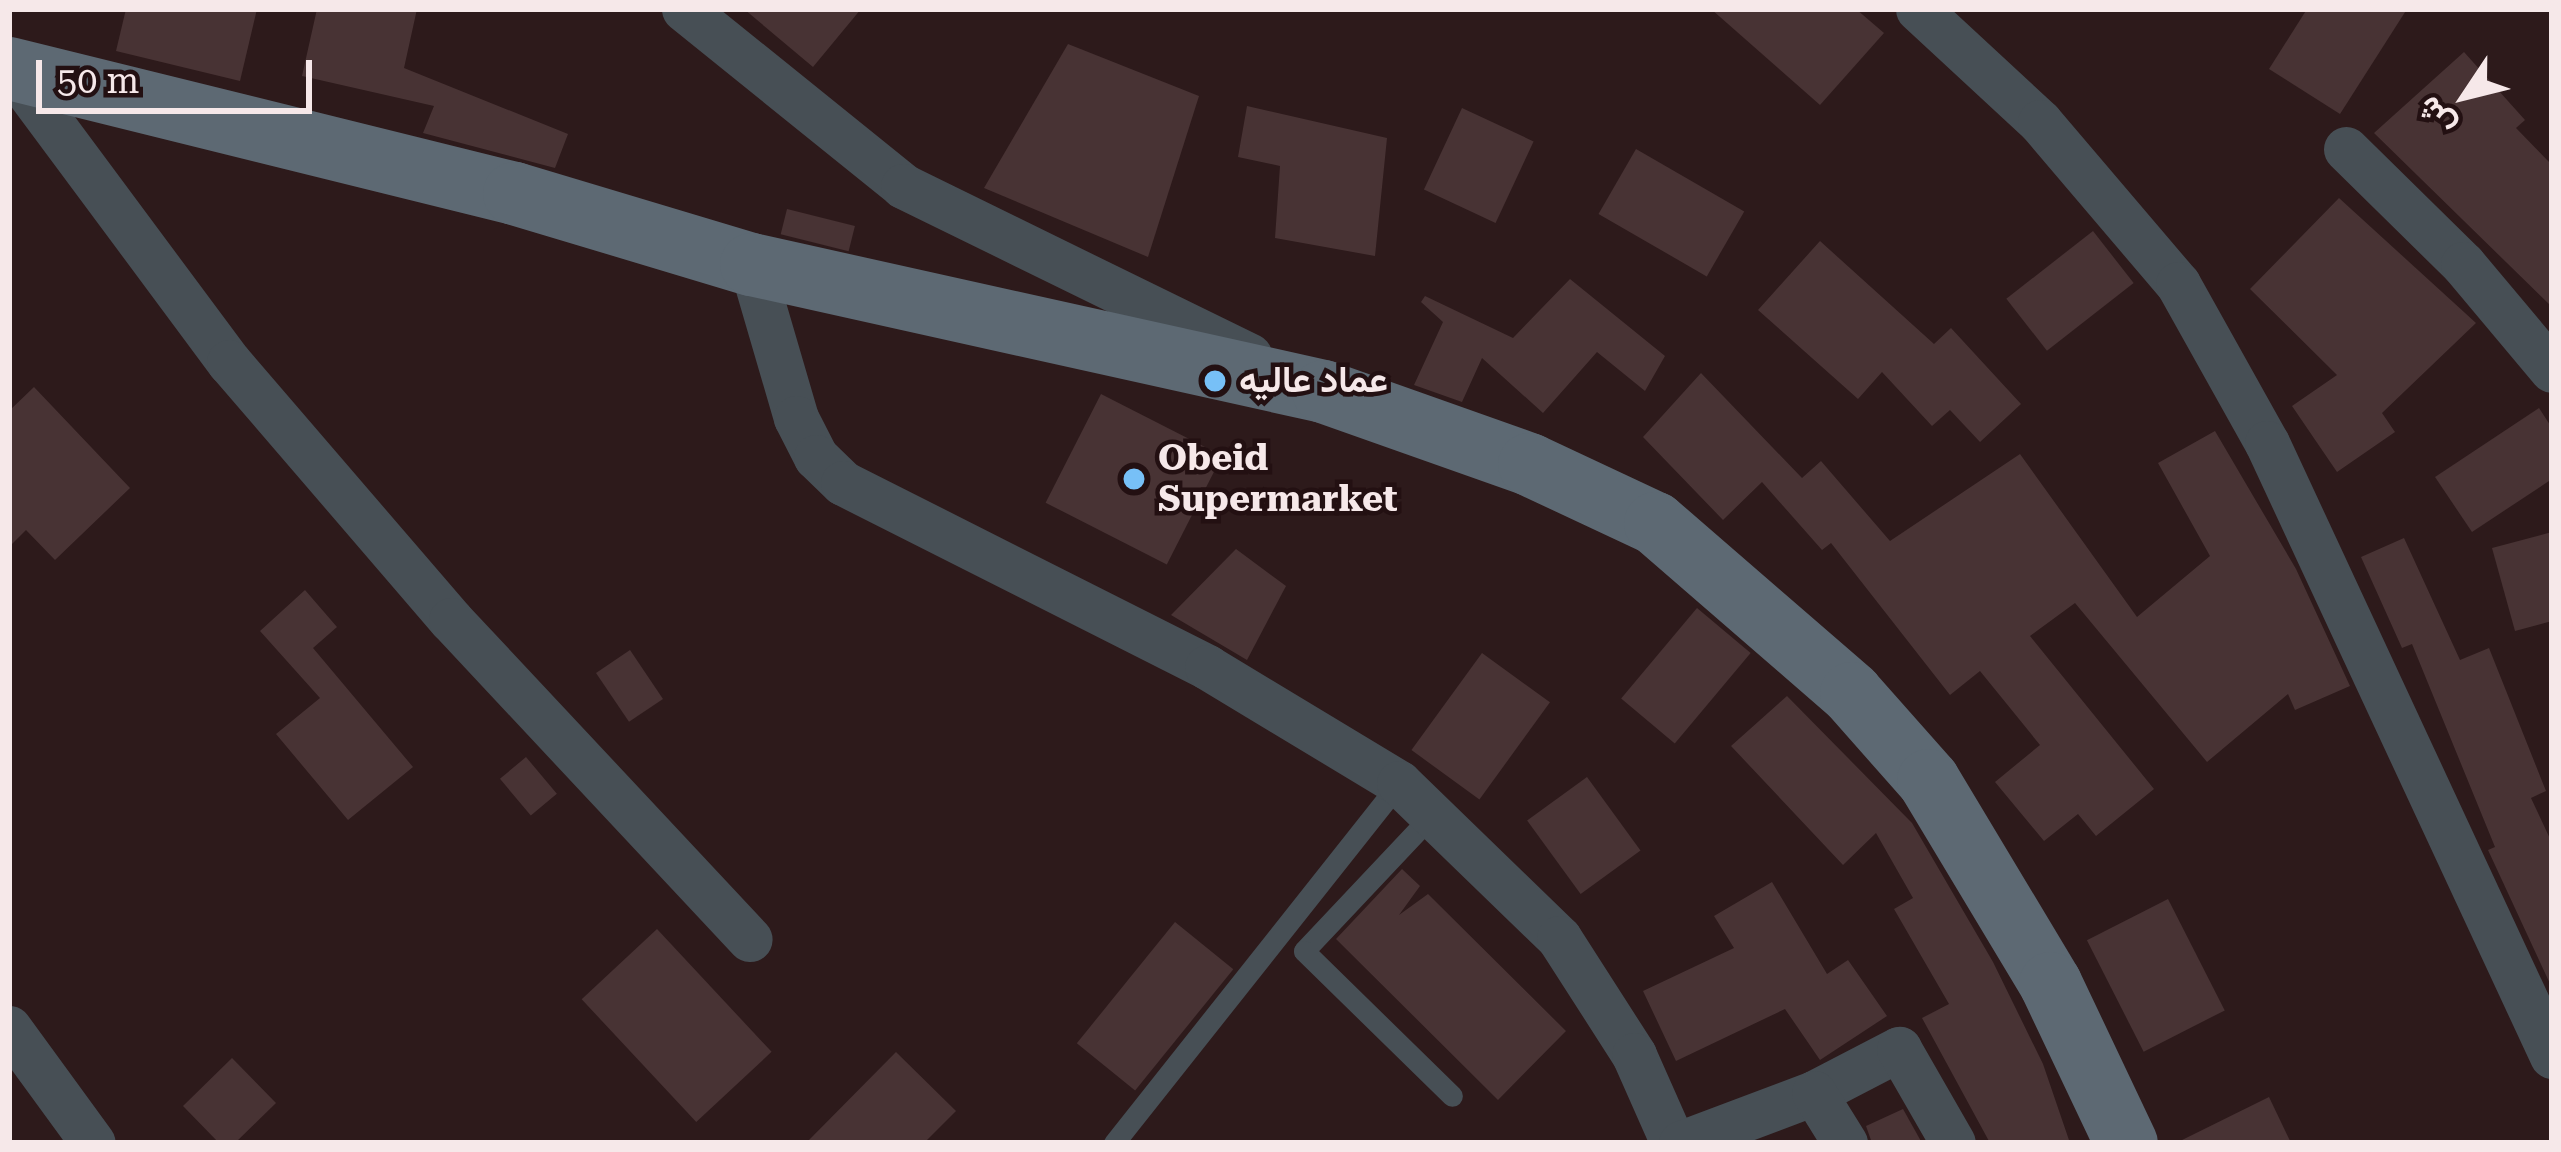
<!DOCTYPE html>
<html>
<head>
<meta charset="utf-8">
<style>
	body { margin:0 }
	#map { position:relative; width:2561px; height:1152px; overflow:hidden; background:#2d1a1b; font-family:"Roboto Serif",Vazirmatn,serif }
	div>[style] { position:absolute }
	.building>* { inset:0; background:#483334; transform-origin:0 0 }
	.lane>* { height:21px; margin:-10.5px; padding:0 10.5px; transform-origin:10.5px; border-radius:10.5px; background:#474f55 }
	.street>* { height:45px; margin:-22.5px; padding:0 22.5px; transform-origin:22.5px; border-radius:22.5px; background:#474f55 }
	.secondary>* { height:63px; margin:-31.5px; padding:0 31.5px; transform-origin:31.5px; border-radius:31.5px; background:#5d6973 }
	.dots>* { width:33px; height:33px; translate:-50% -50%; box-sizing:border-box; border:6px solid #231012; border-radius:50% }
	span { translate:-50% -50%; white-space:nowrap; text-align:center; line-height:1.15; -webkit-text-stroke:9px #231012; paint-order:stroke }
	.poi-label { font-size:36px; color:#f6e8e9; font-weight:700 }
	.left { translate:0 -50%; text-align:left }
	.frame { position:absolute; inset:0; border:12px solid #f6e8e9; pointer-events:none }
	.north { position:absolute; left:2405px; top:36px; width:120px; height:120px; -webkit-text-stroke:9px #231012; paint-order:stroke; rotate:235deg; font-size:33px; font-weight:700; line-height:48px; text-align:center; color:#f6e8e9 }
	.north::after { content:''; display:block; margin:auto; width:42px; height:54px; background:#f6e8e9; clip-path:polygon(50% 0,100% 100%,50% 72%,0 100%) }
	.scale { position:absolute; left:36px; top:60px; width:276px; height:54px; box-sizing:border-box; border:6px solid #f6e8e9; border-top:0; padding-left:15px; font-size:36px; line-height:42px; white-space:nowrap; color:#f6e8e9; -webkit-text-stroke:9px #231012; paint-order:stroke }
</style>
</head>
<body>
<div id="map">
	<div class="building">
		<div style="clip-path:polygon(126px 9px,257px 9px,240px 81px,116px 51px)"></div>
		<div style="clip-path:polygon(317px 9px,417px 9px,404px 68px,568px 134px,555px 168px,423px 133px,434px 106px,302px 76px)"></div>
		<div style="clip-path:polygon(744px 9px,861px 9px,813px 67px)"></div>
		<div style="clip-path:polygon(1711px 9px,1856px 9px,1884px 33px,1820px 105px)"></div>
		<div style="clip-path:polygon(2307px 9px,2407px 9px,2340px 114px,2269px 69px)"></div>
		<div style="clip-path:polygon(1068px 44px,1199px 96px,1148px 257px,984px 188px)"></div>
		<div style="clip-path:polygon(2464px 52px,2525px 120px,2516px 128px,2552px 165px,2552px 307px,2374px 133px)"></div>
		<div style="clip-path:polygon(1247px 106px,1387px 138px,1375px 256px,1275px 238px,1280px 166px,1238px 157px)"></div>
		<div style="left:1462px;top:108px;width:79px;height:90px;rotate:25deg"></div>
		<div style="left:1636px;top:149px;width:125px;height:75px;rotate:30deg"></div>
		<div style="clip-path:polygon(2339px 198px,2476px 323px,2382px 413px,2395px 432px,2337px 472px,2292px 406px,2337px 375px,2250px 289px)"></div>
		<div style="left:787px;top:209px;width:70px;height:26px;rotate:14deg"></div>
		<div style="left:2093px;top:231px;width:66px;height:110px;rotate:52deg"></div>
		<div style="clip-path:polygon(1820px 241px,1934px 344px,1951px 328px,2021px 404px,1980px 442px,1950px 410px,1932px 426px,1882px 372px,1858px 399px,1758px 310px)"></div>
		<div style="clip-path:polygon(1570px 279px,1665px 356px,1645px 391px,1597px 352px,1543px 413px,1482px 358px,1462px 402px,1414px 385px,1443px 322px,1421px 302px,1425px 296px,1513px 338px)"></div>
		<div style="clip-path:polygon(1701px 373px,1802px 478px,1821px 461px,1890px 541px,2020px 454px,2137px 617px,2210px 556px,2158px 463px,2215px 431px,2296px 569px,2350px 686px,2295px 710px,2288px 694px,2207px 762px,2075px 603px,2030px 636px,2154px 789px,2096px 836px,2078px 814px,2044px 841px,1995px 782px,2040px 745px,1980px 671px,1950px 695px,1831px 543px,1822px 550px,1762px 482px,1723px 520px,1643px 437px)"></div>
		<div style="clip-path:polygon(34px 387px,130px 488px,55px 560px,26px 530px,9px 547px,9px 411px)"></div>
		<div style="left:1101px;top:394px;width:136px;height:122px;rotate:27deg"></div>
		<div style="clip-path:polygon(2539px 408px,2552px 428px,2552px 479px,2472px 532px,2435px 477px)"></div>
		<div style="clip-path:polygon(2552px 532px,2552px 621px,2515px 631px,2492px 548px)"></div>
		<div style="clip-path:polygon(2404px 538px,2460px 660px,2489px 648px,2546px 791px,2531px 798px,2552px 843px,2552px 988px,2488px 850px,2495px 847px,2412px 644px,2402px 648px,2361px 557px)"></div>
		<div style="clip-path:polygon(1236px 549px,1286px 586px,1247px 660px,1171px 615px)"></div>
		<div style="clip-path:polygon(305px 590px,337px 627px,313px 648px,413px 767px,348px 820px,276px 734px,320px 698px,260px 631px)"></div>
		<div style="left:1697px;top:608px;width:70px;height:118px;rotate:40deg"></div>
		<div style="left:630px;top:650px;width:59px;height:41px;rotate:56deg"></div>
		<div style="left:1482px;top:653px;width:84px;height:120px;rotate:36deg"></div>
		<div style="clip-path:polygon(1787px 696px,1912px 823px,1993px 962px,2043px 1064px,2070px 1143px,1990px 1143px,1922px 1018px,1949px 1004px,1894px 909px,1913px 898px,1876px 833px,1843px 865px,1731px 746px)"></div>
		<div style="left:526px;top:757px;width:48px;height:34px;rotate:50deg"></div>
		<div style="left:1587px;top:777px;width:91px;height:74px;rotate:54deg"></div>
		<div style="clip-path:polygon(1402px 869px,1420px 886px,1399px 915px,1428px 894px,1566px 1031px,1498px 1100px,1336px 939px)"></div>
		<div style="clip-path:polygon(1772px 882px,1827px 974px,1848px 960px,1887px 1016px,1820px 1060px,1785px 1009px,1676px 1061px,1643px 991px,1734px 948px,1714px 916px)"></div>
		<div style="left:2168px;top:899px;width:125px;height:91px;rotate:63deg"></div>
		<div style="left:1175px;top:922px;width:75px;height:156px;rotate:39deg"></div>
		<div style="left:657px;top:929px;width:168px;height:103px;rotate:47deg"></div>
		<div style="clip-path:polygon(896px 1052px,956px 1111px,924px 1143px,806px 1143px)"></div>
		<div style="clip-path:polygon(232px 1058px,276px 1103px,235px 1143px,219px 1143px,183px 1106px)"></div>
		<div style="clip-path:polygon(2269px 1097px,2291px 1143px,2176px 1143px)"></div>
		<div style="clip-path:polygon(1903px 1109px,1922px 1143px,1872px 1143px,1866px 1126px)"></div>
	</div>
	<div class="lane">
		<div style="left:1433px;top:814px;width:188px;rotate:133.3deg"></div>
		<div style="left:1304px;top:951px;width:207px;rotate:44.4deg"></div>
		<div style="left:1114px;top:1143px;width:459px;rotate:-51.6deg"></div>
	</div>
	<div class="street">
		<div style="left:684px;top:9px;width:282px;rotate:38.9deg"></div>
		<div style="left:903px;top:186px;width:386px;rotate:26.1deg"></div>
		<div style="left:1918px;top:9px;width:166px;rotate:42.8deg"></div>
		<div style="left:2040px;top:122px;width:213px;rotate:49.6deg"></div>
		<div style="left:2178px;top:284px;width:182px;rotate:60.8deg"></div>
		<div style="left:2267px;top:443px;width:676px;rotate:65.07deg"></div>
		<div style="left:9px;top:66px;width:369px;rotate:53.4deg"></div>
		<div style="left:229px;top:362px;width:340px;rotate:49.3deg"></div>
		<div style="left:451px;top:620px;width:437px;rotate:46.9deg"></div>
		<div style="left:2346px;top:149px;width:164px;rotate:44.5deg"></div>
		<div style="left:2463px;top:264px;width:138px;rotate:50deg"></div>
		<div style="left:751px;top:264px;width:160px;rotate:73.7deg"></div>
		<div style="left:796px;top:418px;width:44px;rotate:62.9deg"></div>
		<div style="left:816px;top:457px;width:37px;rotate:44deg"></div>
		<div style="left:843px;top:483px;width:408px;rotate:26.8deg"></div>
		<div style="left:1207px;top:667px;width:224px;rotate:31.1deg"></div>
		<div style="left:1399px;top:783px;width:223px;rotate:44.1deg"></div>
		<div style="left:1559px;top:938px;width:139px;rotate:57.3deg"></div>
		<div style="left:1634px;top:1055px;width:96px;rotate:66.1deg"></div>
		<div style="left:9px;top:1028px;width:142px;rotate:53.9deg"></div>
		<div style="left:1814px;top:1093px;width:96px;rotate:-27.4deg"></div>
		<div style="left:1899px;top:1049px;width:108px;rotate:60.1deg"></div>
		<div style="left:1681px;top:1143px;width:142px;rotate:-20.6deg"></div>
		<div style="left:1814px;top:1093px;width:59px;rotate:58.2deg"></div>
	</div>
	<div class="secondary">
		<div style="left:9px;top:68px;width:520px;rotate:13.9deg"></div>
		<div style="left:514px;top:193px;width:247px;rotate:16.7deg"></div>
		<div style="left:751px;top:264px;width:586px;rotate:12.52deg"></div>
		<div style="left:1323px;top:391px;width:219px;rotate:19.5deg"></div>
		<div style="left:1529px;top:464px;width:139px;rotate:25.1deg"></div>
		<div style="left:1655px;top:523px;width:259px;rotate:40.9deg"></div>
		<div style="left:1851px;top:693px;width:116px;rotate:48.5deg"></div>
		<div style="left:1928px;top:780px;width:237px;rotate:59deg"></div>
		<div style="left:2050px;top:983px;width:177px;rotate:64.6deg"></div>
	</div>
	<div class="dots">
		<div style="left:1215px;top:381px;background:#77c0f7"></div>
		<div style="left:1134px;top:479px;background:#77c0f7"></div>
	</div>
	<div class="poi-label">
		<span class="left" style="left:1239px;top:381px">عماد عاليه</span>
		<span class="left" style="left:1158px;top:479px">Obeid<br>Supermarket</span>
	</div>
	<div class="frame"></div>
	<div class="north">ش</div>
	<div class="scale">50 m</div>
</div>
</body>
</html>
